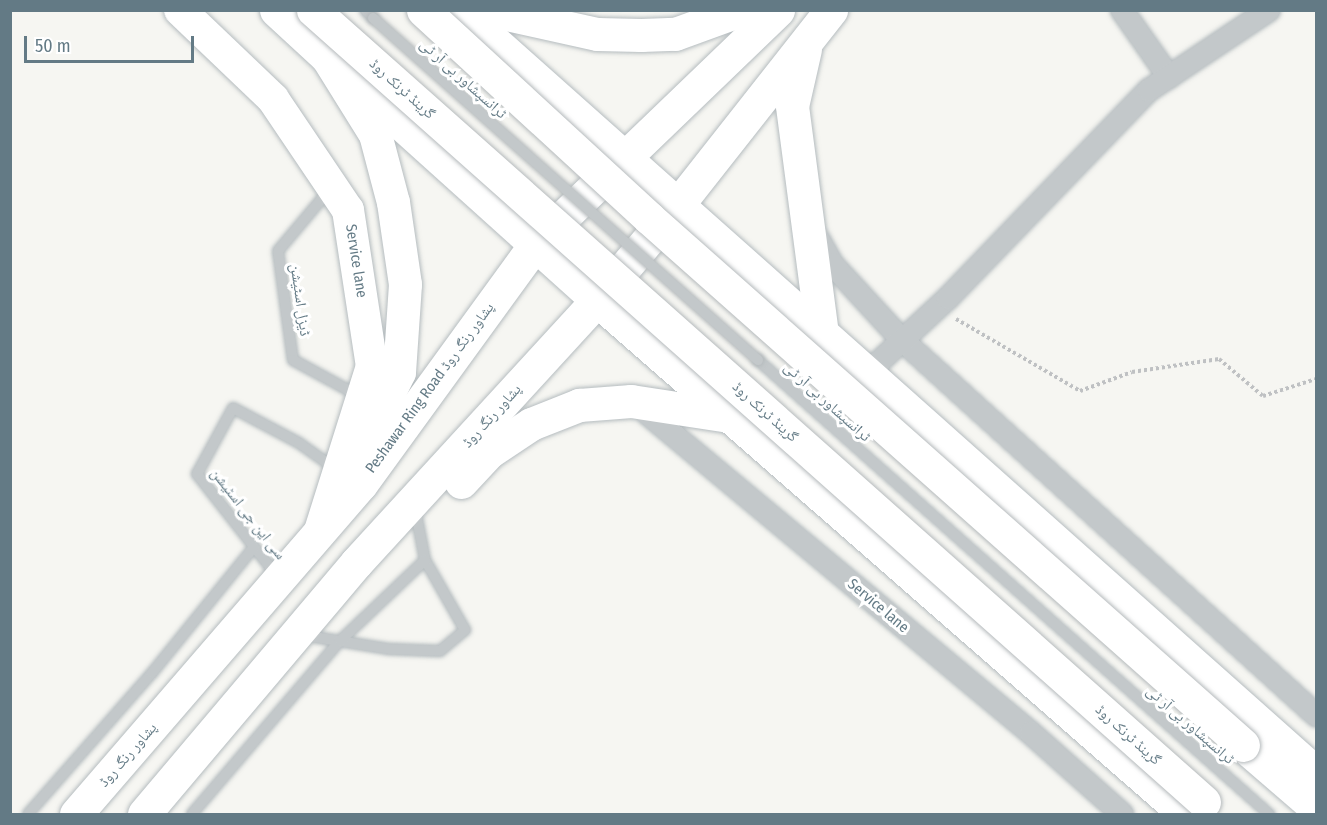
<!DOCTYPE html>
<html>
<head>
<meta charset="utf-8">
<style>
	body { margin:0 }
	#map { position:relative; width:1327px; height:825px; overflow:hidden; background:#f6f6f2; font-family:"Fira Sans Condensed","Noto Naskh Arabic",sans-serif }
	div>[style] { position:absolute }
	.path>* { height:4px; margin-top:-2px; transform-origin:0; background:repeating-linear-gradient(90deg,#bfc1c3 0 3px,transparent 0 6px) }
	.roads { filter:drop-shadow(0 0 2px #b5bcbf) drop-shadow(0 0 2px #b5bcbf) }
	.lane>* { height:10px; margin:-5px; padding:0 5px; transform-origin:5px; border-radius:5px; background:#c3c8ca }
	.street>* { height:22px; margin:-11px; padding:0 11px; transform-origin:11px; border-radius:11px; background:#c3c8ca }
	.secondary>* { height:32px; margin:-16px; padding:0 16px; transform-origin:16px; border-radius:16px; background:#fff }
	.highway>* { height:33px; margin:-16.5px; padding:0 16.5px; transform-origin:16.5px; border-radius:16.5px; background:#fff }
	.bridges { filter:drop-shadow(0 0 2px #b5babc) drop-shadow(0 0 2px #b5babc) }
	.lane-bridge>* { height:10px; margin:-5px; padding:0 5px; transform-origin:5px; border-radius:5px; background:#c3c8ca }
	.highway-bridge>* { height:33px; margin:-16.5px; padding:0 16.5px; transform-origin:16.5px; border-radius:16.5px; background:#fff }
	span { translate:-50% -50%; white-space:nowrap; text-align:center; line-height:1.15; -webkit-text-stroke:6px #fff; paint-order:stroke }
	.street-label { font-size:15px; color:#637a85 }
	.frame { position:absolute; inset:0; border:12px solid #637a85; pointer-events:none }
	.scale { position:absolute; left:24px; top:36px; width:170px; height:27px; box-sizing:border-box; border:3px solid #637a85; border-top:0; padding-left:8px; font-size:18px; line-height:21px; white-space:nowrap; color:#637a85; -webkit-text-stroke:4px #fff; paint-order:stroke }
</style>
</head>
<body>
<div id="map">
	<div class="path">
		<div style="left:956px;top:319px;width:143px;rotate:30.1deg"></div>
		<div style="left:1080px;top:391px;width:55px;rotate:-20.1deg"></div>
		<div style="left:1132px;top:372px;width:88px;rotate:-8.5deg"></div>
		<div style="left:1219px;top:359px;width:57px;rotate:40.1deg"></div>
		<div style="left:1263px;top:396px;width:56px;rotate:-17.8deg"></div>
	</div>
	<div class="roads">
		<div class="lane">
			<div style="left:365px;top:10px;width:11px;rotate:45deg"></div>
			<div style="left:330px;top:189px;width:81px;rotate:130deg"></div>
			<div style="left:278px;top:251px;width:110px;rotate:82.2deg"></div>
			<div style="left:293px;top:360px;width:75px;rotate:28.6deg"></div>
			<div style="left:758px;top:360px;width:684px;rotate:41.62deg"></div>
			<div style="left:277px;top:576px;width:130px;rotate:-128.1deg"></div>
			<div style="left:197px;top:474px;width:75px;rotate:-61.4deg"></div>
			<div style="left:233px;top:408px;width:75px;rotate:27.9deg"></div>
			<div style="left:299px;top:443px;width:47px;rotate:35.4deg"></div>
			<div style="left:302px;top:635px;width:87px;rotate:9.2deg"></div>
			<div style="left:388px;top:649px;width:52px;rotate:2.2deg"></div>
			<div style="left:440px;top:651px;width:33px;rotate:-40deg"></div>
			<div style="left:465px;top:630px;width:81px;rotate:-119.7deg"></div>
			<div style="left:425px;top:560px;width:53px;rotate:-100.9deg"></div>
			<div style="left:28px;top:814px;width:188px;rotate:-48.7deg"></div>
			<div style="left:152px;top:673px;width:162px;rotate:-51deg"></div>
			<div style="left:192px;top:814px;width:228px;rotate:-49.5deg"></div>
			<div style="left:340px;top:641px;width:117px;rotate:-43.6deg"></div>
		</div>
		<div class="street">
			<div style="left:1122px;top:10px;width:82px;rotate:55deg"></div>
			<div style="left:815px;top:233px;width:35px;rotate:61deg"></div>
			<div style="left:832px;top:264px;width:103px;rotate:47.4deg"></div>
			<div style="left:902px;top:340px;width:559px;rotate:42.17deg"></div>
			<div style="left:867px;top:373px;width:110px;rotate:-42.8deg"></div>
			<div style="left:948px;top:298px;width:289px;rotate:-46deg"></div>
			<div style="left:1149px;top:90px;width:144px;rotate:-33.7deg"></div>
			<div style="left:635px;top:403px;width:515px;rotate:39.81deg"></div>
			<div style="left:1031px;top:733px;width:122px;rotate:41.7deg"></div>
		</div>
		<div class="secondary">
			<div style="left:180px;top:10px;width:129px;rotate:43.7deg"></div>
			<div style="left:273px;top:99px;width:134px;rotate:56deg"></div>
			<div style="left:348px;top:210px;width:158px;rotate:81.3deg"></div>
			<div style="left:372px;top:366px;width:173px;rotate:107.5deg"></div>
		</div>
		<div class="highway">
			<div style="left:276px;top:10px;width:69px;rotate:42.7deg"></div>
			<div style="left:327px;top:57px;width:91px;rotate:58.1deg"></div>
			<div style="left:375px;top:134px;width:70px;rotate:75.2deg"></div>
			<div style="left:393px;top:202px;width:83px;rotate:81.7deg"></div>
			<div style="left:405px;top:284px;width:88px;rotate:93.9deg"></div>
			<div style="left:399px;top:372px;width:113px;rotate:116.3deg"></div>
			<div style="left:459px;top:10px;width:1147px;rotate:41.68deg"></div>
			<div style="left:488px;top:10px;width:112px;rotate:12.4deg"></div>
			<div style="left:597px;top:34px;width:44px;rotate:1.3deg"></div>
			<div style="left:641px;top:35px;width:34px;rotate:-2deg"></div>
			<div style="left:675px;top:34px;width:70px;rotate:-20deg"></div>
			<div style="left:805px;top:49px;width:58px;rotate:102.8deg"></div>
			<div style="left:792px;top:106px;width:229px;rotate:82.5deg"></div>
			<div style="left:327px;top:57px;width:363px;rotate:42deg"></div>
			<div style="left:597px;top:300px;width:781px;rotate:41.16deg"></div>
			<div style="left:461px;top:482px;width:41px;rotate:-47deg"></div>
			<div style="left:489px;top:452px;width:50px;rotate:-33.7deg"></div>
			<div style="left:531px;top:424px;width:52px;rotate:-21.6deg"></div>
			<div style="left:579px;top:405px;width:52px;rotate:-4.4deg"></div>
			<div style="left:631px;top:401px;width:99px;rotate:8.7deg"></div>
			<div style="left:1243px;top:745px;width:96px;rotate:40.8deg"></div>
			<div style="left:76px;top:814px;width:436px;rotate:-49.2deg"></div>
			<div style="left:361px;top:484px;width:298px;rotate:-54deg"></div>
			<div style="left:536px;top:243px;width:336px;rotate:-43.9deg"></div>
			<div style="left:144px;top:814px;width:329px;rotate:-49.8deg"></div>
			<div style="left:356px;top:563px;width:357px;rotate:-47.5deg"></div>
			<div style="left:597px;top:300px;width:122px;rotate:-49.7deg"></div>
			<div style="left:676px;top:207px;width:251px;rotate:-51.8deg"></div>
		</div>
	</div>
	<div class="bridges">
		<div class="lane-bridge">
			<div style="left:373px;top:18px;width:515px;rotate:41.62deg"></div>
		</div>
		<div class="highway-bridge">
			<div style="left:313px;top:10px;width:1192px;rotate:41.63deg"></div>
			<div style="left:423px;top:10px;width:307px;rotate:42.6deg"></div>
			<div style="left:649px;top:218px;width:794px;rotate:41.58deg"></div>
		</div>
	</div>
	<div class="street-label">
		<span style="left:463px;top:79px;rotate:42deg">ٹرانسپشاور بی آر ٹی</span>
		<span style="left:402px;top:89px;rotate:42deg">گرینڈ ٹرنک روڈ</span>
		<span style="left:356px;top:261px;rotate:81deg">Service lane</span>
		<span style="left:300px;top:300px;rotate:82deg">ڈیزل اسٹیشن</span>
		<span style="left:430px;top:388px;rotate:-54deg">Peshawar Ring Road پشاور رنگ روڈ</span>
		<span style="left:827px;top:402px;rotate:42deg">ٹرانسپشاور بی آر ٹی</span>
		<span style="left:765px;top:412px;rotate:42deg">گرینڈ ٹرنک روڈ</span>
		<span style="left:492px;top:416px;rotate:-48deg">پشاور رنگ روڈ</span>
		<span style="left:248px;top:514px;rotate:52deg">سی این جی اسٹیشن</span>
		<span style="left:878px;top:606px;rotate:40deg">Service lane</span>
		<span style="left:1190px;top:725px;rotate:41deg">ٹرانسپشاور بی آر ٹی</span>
		<span style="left:1128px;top:735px;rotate:42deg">گرینڈ ٹرنک روڈ</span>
		<span style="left:128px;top:755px;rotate:-49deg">پشاور رنگ روڈ</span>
	</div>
	<div class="frame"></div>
	<div class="scale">50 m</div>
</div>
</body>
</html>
